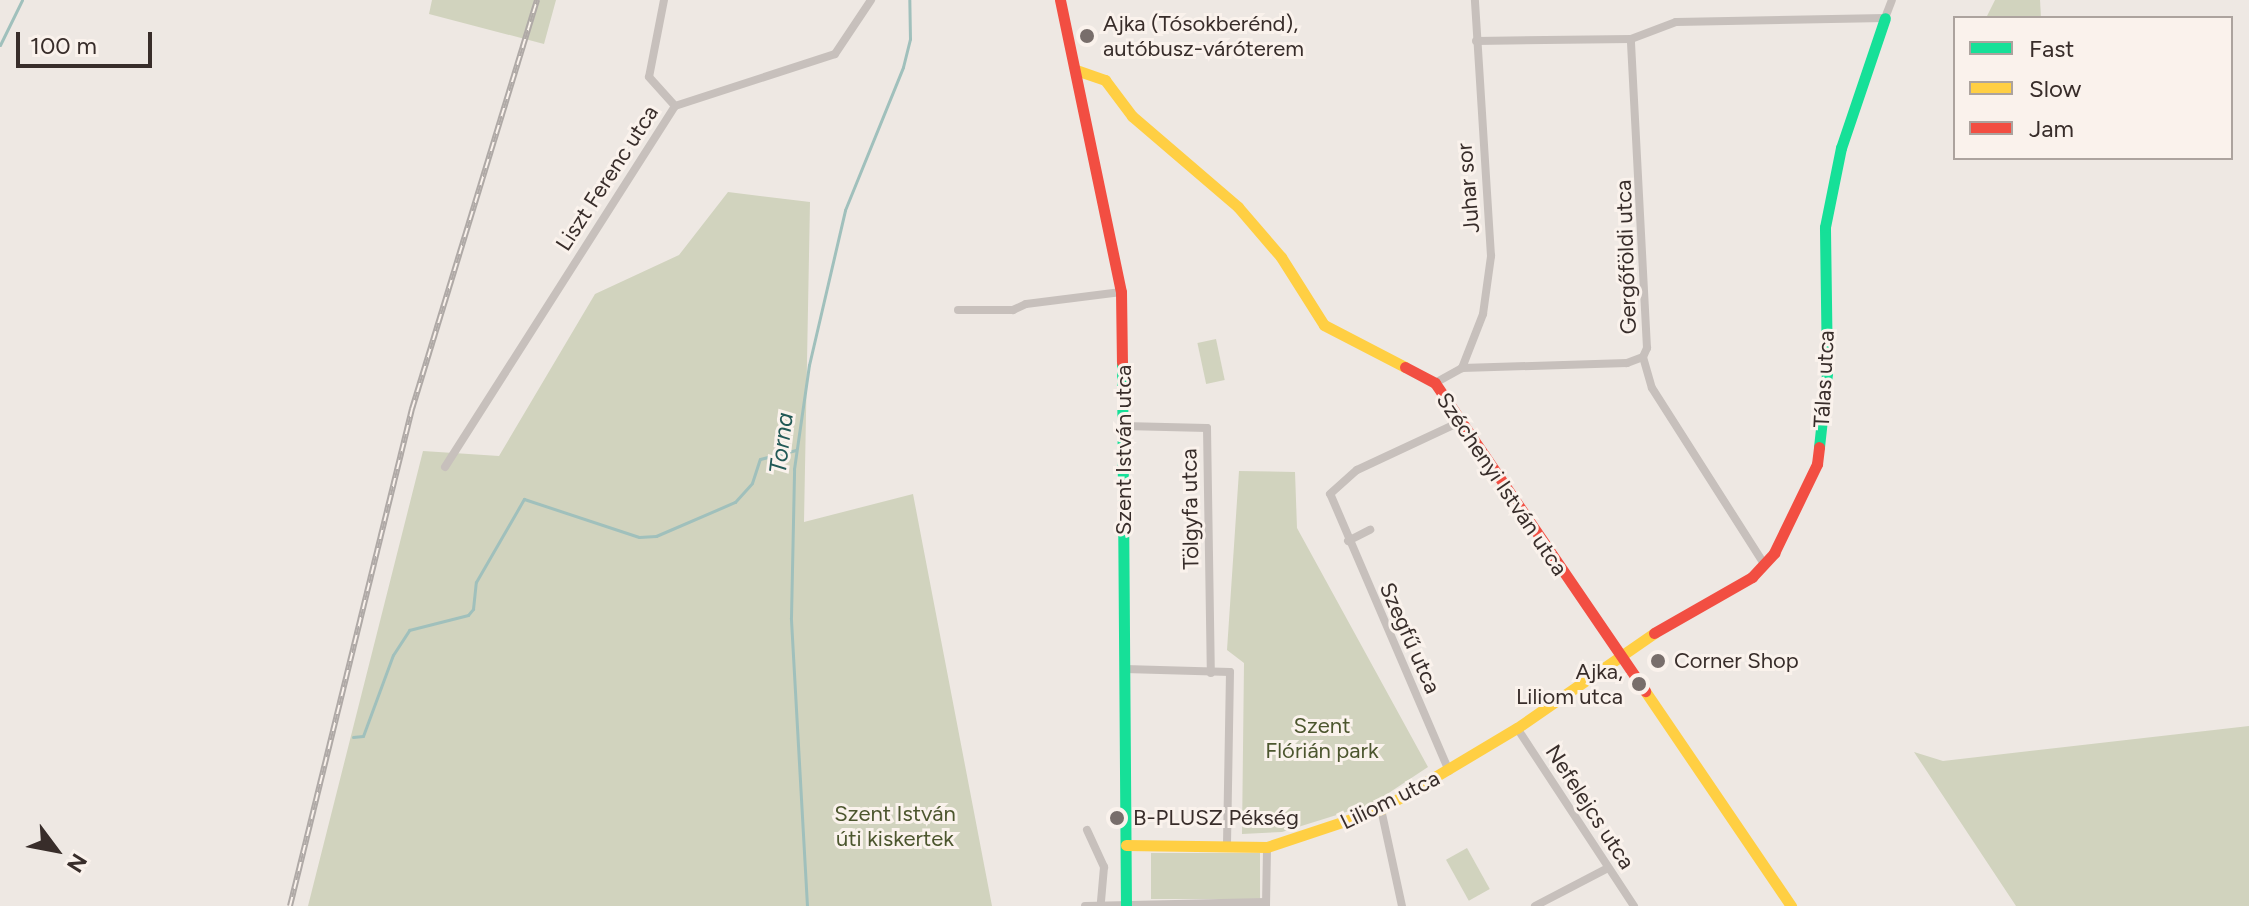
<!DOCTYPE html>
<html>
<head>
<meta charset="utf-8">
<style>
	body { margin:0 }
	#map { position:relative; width:2249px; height:906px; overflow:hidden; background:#eee8e3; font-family:Figtree,sans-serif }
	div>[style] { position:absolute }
	.green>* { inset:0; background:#d1d3be; transform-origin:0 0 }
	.stream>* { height:3px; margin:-1.5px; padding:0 1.5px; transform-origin:1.5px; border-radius:1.5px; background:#a0c0bc }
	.street>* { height:8px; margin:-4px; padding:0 4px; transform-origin:4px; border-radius:4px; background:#c7c0bc }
	.fast>* { height:11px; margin:-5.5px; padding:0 5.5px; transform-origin:5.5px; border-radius:5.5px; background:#16e098 }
	.slow>* { height:11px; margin:-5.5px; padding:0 5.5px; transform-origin:5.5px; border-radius:5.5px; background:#ffcf43 }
	.jam>* { height:11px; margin:-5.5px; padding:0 5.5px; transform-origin:5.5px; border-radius:5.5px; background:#f24e42 }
	.rail>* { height:6px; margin-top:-3px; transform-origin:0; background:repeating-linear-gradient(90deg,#faf2ec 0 9px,#afa9a6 0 18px); box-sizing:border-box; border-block:2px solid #afa9a6 }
	.dots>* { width:22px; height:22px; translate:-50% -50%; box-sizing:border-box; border:4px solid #faf2ec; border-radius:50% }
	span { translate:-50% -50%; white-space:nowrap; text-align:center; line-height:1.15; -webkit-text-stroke:6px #faf2ec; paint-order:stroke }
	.poi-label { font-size:22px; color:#382d2a }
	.left { translate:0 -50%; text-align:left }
	.right { translate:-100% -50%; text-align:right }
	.street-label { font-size:22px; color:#382d2a }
	.park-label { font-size:22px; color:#4c562e }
	.water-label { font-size:24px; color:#215956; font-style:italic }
	.legend { position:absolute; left:1953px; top:16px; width:280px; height:144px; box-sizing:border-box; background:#faf2ec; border:2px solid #aca39e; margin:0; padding:10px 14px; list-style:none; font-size:24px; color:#382d2a }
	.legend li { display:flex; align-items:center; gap:16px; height:40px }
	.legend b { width:40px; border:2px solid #aca39e }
	.north { position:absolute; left:16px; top:810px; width:80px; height:80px; -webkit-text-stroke:6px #faf2ec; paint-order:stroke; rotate:122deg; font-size:22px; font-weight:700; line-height:32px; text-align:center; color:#382d2a }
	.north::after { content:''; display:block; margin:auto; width:28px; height:36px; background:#382d2a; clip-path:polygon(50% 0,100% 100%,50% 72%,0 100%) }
	.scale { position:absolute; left:16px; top:32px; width:136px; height:36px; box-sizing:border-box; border:4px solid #382d2a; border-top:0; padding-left:10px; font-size:24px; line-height:28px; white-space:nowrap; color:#382d2a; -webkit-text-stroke:6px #faf2ec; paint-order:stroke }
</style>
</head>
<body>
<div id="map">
	<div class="green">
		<div style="clip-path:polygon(432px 0,556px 0,544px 44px,429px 14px)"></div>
		<div style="clip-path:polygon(1995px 0,2040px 0,2041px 18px,1986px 18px)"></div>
		<div style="clip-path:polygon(728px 192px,810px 202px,804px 522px,913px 494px,992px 906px,308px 906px,423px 451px,499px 456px,595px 294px,679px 255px)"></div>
		<div style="left:1216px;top:339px;width:42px;height:19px;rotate:78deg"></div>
		<div style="clip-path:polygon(1239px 471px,1295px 472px,1297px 528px,1428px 767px,1372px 804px,1282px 832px,1242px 834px,1244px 663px,1227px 650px)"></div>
		<div style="clip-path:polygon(2249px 726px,2249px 906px,2016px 906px,1914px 752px,1943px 761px)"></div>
		<div style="left:1467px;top:848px;width:47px;height:24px;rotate:61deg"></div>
		<div style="left:1151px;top:853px;width:109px;height:46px"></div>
	</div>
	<div class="stream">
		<div style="left:0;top:45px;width:50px;rotate:-63.9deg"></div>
		<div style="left:353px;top:737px;width:10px;rotate:-6deg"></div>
		<div style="left:363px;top:736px;width:86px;rotate:-69.7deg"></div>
		<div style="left:393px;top:655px;width:30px;rotate:-57deg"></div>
		<div style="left:409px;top:630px;width:61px;rotate:-14.3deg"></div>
		<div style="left:468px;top:615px;width:8px;rotate:-50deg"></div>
		<div style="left:473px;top:609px;width:27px;rotate:-84deg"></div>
		<div style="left:476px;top:582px;width:96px;rotate:-60deg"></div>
		<div style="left:524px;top:499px;width:121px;rotate:18.3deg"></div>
		<div style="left:639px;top:537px;width:17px;rotate:-3deg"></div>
		<div style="left:656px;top:536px;width:86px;rotate:-23.3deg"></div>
		<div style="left:735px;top:502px;width:25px;rotate:-48deg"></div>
		<div style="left:752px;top:483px;width:25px;rotate:-72deg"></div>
		<div style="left:760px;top:459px;width:37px;rotate:-14deg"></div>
		<div style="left:807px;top:906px;width:289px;rotate:-93.2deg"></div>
		<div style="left:791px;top:617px;width:148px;rotate:-88.8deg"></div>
		<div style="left:794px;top:469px;width:105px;rotate:-81.8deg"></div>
		<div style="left:809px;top:365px;width:159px;rotate:-76.9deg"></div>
		<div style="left:845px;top:210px;width:154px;rotate:-67.9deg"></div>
		<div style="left:903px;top:67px;width:29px;rotate:-76deg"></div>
		<div style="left:910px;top:39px;width:39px;rotate:-91deg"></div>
	</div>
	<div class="street">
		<div style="left:664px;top:0;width:78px;rotate:101deg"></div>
		<div style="left:649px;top:77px;width:39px;rotate:48deg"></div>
		<div style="left:1631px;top:39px;width:48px;rotate:-20.7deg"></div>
		<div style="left:1676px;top:22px;width:209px;rotate:-1.1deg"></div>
		<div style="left:1885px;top:18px;width:19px;rotate:-69deg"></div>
		<div style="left:958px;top:310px;width:55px"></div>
		<div style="left:1013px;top:310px;width:14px;rotate:-25deg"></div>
		<div style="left:1026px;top:304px;width:96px;rotate:-7.2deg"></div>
		<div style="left:1643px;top:357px;width:32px;rotate:74deg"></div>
		<div style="left:1652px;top:388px;width:209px;rotate:57.5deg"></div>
		<div style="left:1462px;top:368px;width:58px;rotate:-68.7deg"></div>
		<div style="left:1483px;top:314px;width:59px;rotate:-82.1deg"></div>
		<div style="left:1491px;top:256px;width:256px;rotate:-93.6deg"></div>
		<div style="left:1435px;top:383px;width:31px;rotate:-29deg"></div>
		<div style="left:1462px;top:368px;width:165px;rotate:-1.7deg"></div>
		<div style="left:1627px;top:363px;width:17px;rotate:-21deg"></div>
		<div style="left:1643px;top:357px;width:10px;rotate:-66deg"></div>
		<div style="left:1647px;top:348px;width:309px;rotate:-93deg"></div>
		<div style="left:1631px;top:39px;width:155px;rotate:179.3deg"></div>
		<div style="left:1124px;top:426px;width:83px;rotate:1.4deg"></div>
		<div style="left:1207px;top:428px;width:245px;rotate:89.1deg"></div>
		<div style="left:445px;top:467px;width:428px;rotate:-57.5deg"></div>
		<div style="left:675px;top:106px;width:168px;rotate:-18deg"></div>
		<div style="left:835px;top:54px;width:65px;rotate:-56.3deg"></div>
		<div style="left:1348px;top:541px;width:25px;rotate:-27deg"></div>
		<div style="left:1125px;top:669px;width:105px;rotate:1.6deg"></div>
		<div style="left:1230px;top:672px;width:174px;rotate:91deg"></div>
		<div style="left:1517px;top:728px;width:213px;rotate:56.7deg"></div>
		<div style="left:1449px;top:771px;width:301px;rotate:-113.2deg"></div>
		<div style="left:1330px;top:494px;width:36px;rotate:-42deg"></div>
		<div style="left:1357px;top:470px;width:116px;rotate:-25deg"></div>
		<div style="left:1381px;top:809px;width:99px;rotate:77.8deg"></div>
		<div style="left:1087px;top:830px;width:41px;rotate:65.3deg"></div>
		<div style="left:1104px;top:867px;width:35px;rotate:95deg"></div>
		<div style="left:1085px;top:906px;width:181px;rotate:-1.3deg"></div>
		<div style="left:1266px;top:906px;width:59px;rotate:-89deg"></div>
		<div style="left:1535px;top:906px;width:82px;rotate:-27.5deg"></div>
	</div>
	<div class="fast">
		<div style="left:1122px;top:362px;width:544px;rotate:89.58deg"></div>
		<div style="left:1819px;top:447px;width:74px;rotate:-83.8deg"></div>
		<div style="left:1827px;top:373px;width:146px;rotate:-90.8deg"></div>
		<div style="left:1825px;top:227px;width:81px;rotate:-78.6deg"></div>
		<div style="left:1841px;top:148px;width:137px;rotate:-71.3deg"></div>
	</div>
	<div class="slow">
		<div style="left:1076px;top:70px;width:31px;rotate:19deg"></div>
		<div style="left:1105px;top:80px;width:45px;rotate:53.1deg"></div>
		<div style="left:1132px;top:116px;width:140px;rotate:40.6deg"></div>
		<div style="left:1238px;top:207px;width:66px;rotate:49.3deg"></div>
		<div style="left:1281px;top:257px;width:80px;rotate:57.7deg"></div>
		<div style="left:1324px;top:325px;width:91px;rotate:27.4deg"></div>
		<div style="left:1645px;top:691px;width:260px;rotate:55.8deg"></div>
		<div style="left:1126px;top:845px;width:141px;rotate:0.8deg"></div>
		<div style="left:1267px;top:847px;width:120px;rotate:-18.4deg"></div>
		<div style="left:1381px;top:809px;width:158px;rotate:-30.8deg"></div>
		<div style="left:1517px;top:728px;width:167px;rotate:-34.7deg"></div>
	</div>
	<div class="jam">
		<div style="left:1060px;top:0;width:298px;rotate:78.2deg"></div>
		<div style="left:1121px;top:292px;width:70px;rotate:89.2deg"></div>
		<div style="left:1405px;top:367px;width:34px;rotate:28deg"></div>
		<div style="left:1435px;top:383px;width:373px;rotate:55.7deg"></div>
		<div style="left:1654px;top:633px;width:113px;rotate:-29.7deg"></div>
		<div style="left:1752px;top:577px;width:33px;rotate:-47deg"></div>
		<div style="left:1774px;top:553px;width:99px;rotate:-64.2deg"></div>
		<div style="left:1817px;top:464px;width:17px;rotate:-83deg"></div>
	</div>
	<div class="rail">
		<div style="left:290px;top:906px;width:512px;rotate:-76.21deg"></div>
		<div style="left:412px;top:409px;width:428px;rotate:-73deg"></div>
	</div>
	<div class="dots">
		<div style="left:1087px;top:36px;background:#786e6b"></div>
		<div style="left:1658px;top:661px;background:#786e6b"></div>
		<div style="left:1639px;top:684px;background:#786e6b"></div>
		<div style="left:1117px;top:818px;background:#786e6b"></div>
	</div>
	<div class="poi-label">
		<span class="left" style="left:1103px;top:36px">Ajka (Tósokberénd),<br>autóbusz-váróterem</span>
		<span class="left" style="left:1674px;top:661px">Corner Shop</span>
		<span class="right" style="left:1623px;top:684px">Ajka,<br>Liliom utca</span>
		<span class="left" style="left:1133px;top:818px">B-PLUSZ Pékség</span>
	</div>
	<div class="street-label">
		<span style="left:607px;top:178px;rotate:-57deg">Liszt Ferenc utca</span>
		<span style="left:1468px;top:188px;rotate:-95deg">Juhar sor</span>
		<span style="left:1626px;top:257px;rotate:-92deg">Gergőföldi utca</span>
		<span style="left:1824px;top:379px;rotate:-87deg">Tálas utca</span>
		<span style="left:1124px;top:450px;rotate:-90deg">Szent István utca</span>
		<span style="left:1502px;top:484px;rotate:56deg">Széchenyi István utca</span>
		<span style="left:1190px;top:509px;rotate:-91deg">Tölgyfa utca</span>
		<span style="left:1410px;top:638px;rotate:66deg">Szegfű utca</span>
		<span style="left:1390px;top:800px;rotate:-26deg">Liliom utca</span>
		<span style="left:1590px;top:807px;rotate:57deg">Nefelejcs utca</span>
	</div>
	<div class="park-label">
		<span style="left:1322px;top:738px">Szent<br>Flórián park</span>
		<span style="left:895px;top:826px">Szent István<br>úti kiskertek</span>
	</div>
	<div class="water-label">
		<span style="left:781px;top:443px;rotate:-83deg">Torna</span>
	</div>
	<ul class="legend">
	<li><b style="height:10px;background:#16e098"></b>Fast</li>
	<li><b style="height:10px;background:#ffcf43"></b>Slow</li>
	<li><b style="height:10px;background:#f24e42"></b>Jam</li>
	</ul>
	<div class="north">N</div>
	<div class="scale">100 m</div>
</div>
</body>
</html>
